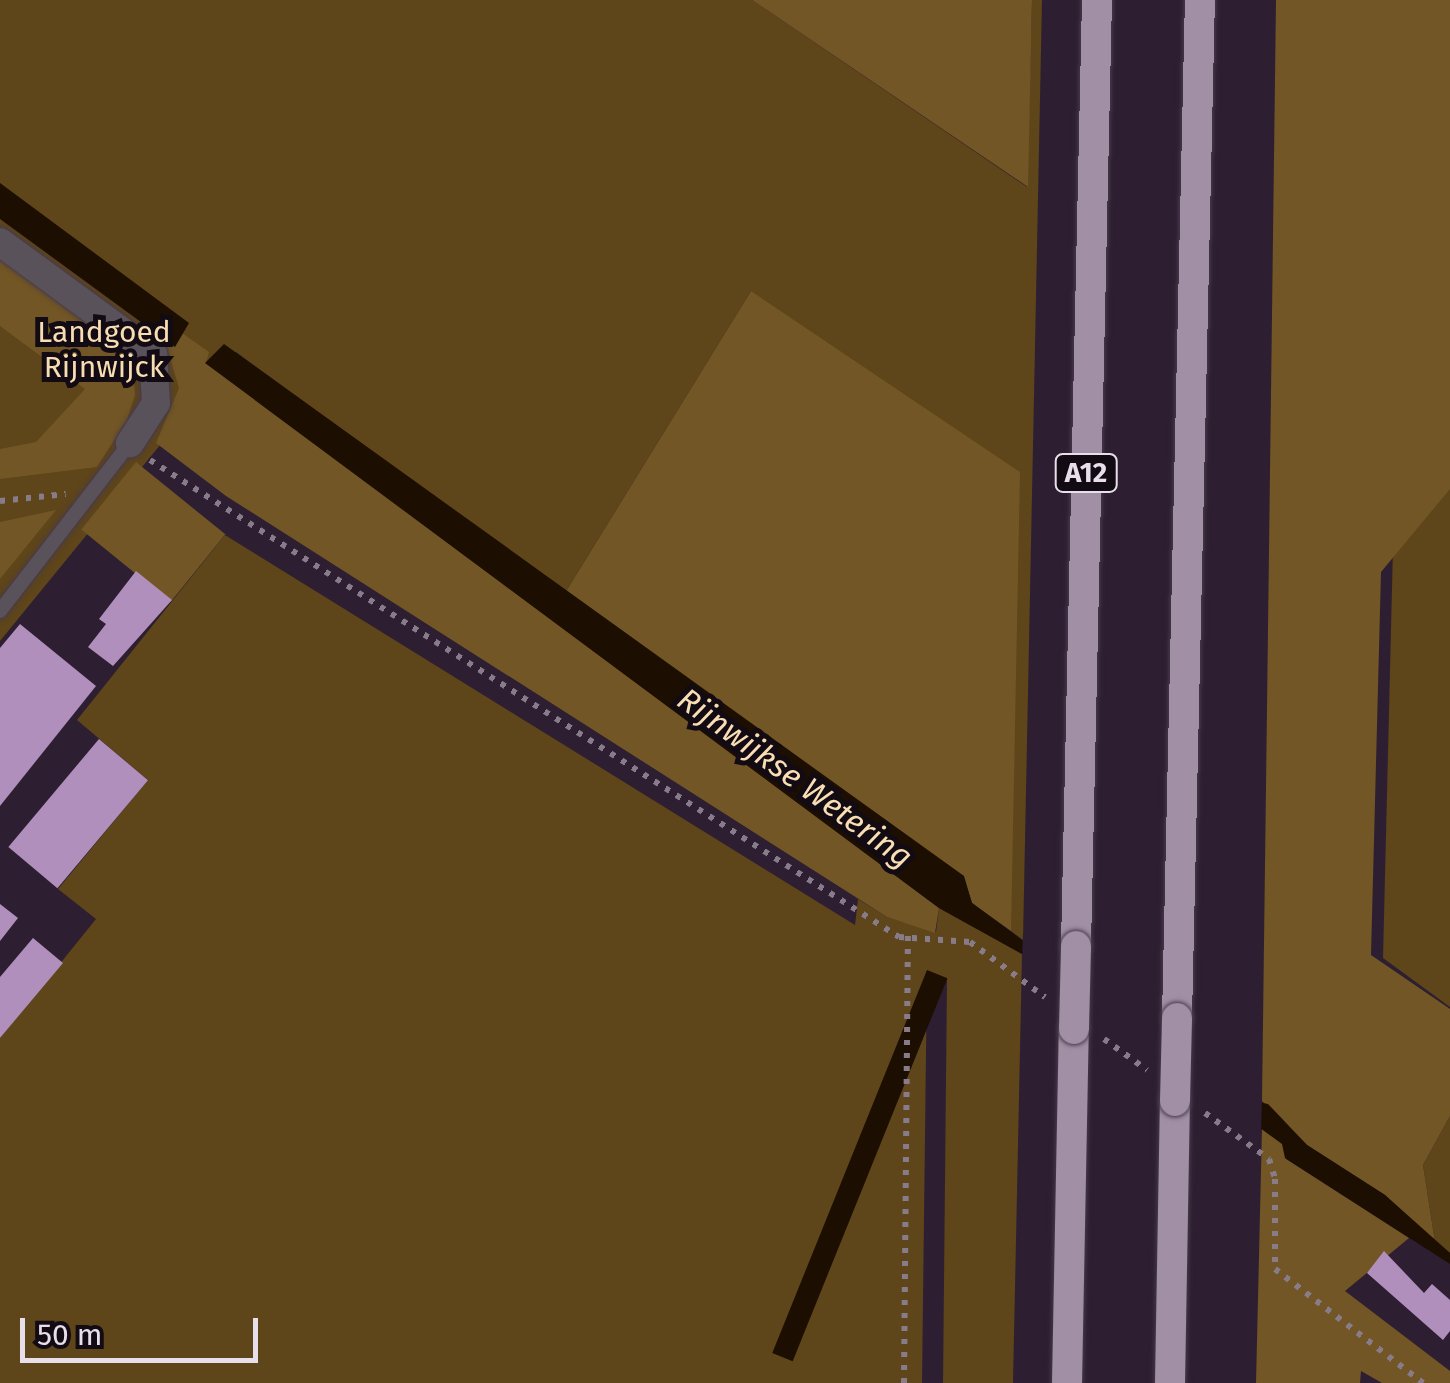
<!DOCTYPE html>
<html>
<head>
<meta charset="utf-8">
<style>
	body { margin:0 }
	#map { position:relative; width:1450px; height:1383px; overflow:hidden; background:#2d1f31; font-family:"Fira Sans",sans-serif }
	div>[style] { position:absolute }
	.green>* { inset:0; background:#5e451a }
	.forest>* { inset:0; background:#725625; transform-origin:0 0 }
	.water>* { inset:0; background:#1c0e00; transform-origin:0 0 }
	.pier>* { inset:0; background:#2d1f31 }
	.building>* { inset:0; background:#b18fbc; transform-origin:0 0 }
	.path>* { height:6px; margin-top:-3px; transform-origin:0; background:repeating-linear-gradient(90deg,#887c8b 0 5px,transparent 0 13px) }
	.roads { filter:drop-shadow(0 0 2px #473a4b) drop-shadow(0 0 2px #473a4b) }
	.service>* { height:14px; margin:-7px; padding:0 7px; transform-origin:7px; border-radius:7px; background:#59525b }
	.minor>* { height:28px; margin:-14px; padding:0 14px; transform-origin:14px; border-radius:14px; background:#59525b }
	.motorway>* { height:30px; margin:-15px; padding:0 15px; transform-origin:15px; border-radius:15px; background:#a18fa6 }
	.bridges { filter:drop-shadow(0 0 2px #473a4b) drop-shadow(0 0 2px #473a4b) }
	.motorway-bridge>* { height:30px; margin:-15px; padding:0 15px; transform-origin:15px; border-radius:15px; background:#a18fa6 }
	span { translate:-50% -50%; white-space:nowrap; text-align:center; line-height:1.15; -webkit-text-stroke:10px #120b14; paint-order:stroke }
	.shield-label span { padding:2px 8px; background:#120b14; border:2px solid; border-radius:8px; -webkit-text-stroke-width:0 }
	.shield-label { font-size:28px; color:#e8dfeb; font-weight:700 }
	.park-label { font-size:30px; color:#f8ddb2 }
	.water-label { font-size:32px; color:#f9deb3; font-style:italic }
	.scale { position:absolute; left:20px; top:1318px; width:238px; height:45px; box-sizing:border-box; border:5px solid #e8dfeb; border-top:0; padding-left:12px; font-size:30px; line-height:35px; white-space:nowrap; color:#e8dfeb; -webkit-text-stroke:8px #120b14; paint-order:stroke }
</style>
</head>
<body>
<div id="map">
	<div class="green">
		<div style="clip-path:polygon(0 0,752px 0,1027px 187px,1032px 0,1042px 0,1023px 940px,1011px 931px,1011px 869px,751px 291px,565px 593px,236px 352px,0 641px)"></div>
		<div style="clip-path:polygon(1450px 472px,1450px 1007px,1383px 958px,1393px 547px)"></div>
		<div style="clip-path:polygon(225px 535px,855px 925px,858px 899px,887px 917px,936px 932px,939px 908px,1022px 954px,1013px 1383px,943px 1383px,947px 979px,927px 971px,922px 1383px,0 1383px,0 1038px,96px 919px,58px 889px,148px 780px,77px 720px)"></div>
		<div style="clip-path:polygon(1450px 1116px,1450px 1253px,1435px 1242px,1423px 1165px)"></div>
	</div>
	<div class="forest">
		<div style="clip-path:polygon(752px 0,1032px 0,1028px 187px)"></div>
		<div style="clip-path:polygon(1276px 0,1450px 0,1450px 489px,1381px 572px,1371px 955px,1450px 1009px,1450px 1116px,1423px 1165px,1435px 1242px,1385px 1195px,1307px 1145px,1262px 1101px)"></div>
		<div style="clip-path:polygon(0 256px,89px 321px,133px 370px,135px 395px,127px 420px,97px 467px,0 479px,0 449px,36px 442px,85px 389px,0 326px)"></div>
		<div style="clip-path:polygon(751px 291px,1020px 472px,1011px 931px,972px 903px,963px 876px,565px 593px)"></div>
		<div style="clip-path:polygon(182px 333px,209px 352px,206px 363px,939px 908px,935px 933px,887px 917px,226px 496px,156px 443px,179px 388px,164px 338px,175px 346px)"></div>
		<div style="left:136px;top:462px;width:115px;height:87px;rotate:39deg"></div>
		<div style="clip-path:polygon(56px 510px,0 579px,0 522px)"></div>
		<div style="clip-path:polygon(1262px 1128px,1283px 1144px,1286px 1159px,1409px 1238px,1345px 1291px,1450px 1371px,1450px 1383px,1382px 1383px,1361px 1371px,1360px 1383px,1256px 1383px)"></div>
	</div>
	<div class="water">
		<div style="clip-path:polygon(0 183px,189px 323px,175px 347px,0 219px)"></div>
		<div style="clip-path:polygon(224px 344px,964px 876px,972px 903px,1146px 1032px,1238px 1098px,1268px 1104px,1307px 1145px,1385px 1195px,1450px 1253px,1450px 1264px,1285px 1158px,1282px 1144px,1022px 954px,939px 908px,205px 363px)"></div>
		<div style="left:927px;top:970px;width:22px;height:413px;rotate:22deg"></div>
	</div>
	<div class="pier">
		<div style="clip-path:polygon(1023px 933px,1240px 1093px,1262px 1096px,1261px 1135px,1022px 960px)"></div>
	</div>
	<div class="building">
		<div style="clip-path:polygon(136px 571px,172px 600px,113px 666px,88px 647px,106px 624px,99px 619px)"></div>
		<div style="clip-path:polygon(20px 624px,96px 686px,0 806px,0 648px)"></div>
		<div style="left:99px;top:739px;width:64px;height:141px;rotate:40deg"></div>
		<div style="clip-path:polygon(0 904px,18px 918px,0 941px)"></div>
		<div style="clip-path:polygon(33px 938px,63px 963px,0 1038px,0 977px)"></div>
		<div style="clip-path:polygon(1384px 1251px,1424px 1293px,1432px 1284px,1450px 1300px,1450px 1331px,1443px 1340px,1367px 1273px)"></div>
	</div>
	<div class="path">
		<div style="left:150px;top:460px;width:888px;rotate:32.49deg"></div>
		<div style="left:899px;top:937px;width:71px;rotate:4deg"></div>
		<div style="left:970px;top:942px;width:93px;rotate:36.3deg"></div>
		<div style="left:0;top:501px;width:66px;rotate:-6.1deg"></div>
		<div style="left:1104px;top:1039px;width:53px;rotate:35.8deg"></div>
		<div style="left:1205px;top:1113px;width:79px;rotate:35.7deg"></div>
		<div style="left:1269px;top:1159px;width:21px;rotate:73deg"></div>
		<div style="left:1275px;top:1179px;width:90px;rotate:90deg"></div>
		<div style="left:1275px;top:1269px;width:187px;rotate:37.6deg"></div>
		<div style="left:904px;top:1383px;width:447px;rotate:-89.5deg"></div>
	</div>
	<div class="roads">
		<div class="service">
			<div style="left:0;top:611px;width:212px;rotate:-52.3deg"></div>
		</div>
		<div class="minor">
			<div style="left:0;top:242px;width:190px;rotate:36.2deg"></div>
			<div style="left:153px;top:354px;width:49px;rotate:86.5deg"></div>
			<div style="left:156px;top:403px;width:48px;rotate:123deg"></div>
		</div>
		<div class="motorway">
			<div style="left:1076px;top:946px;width:946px;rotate:-88.73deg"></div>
			<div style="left:1177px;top:1018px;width:1018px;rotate:-88.71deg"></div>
			<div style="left:1067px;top:1383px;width:354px;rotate:-88.9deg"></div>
			<div style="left:1170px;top:1383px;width:282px;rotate:-89deg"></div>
		</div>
	</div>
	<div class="bridges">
		<div class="motorway-bridge">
			<div style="left:1074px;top:1029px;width:83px;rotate:-88.6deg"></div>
			<div style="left:1175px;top:1101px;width:83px;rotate:-88.6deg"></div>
		</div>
	</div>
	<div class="shield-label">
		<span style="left:1086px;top:473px">A12</span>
	</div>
	<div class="park-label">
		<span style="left:104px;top:349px">Landgoed<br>Rijnwijck</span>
	</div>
	<div class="water-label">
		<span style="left:795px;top:778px;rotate:36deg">Rijnwijkse Wetering</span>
	</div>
	<div class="scale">50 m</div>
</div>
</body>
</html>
